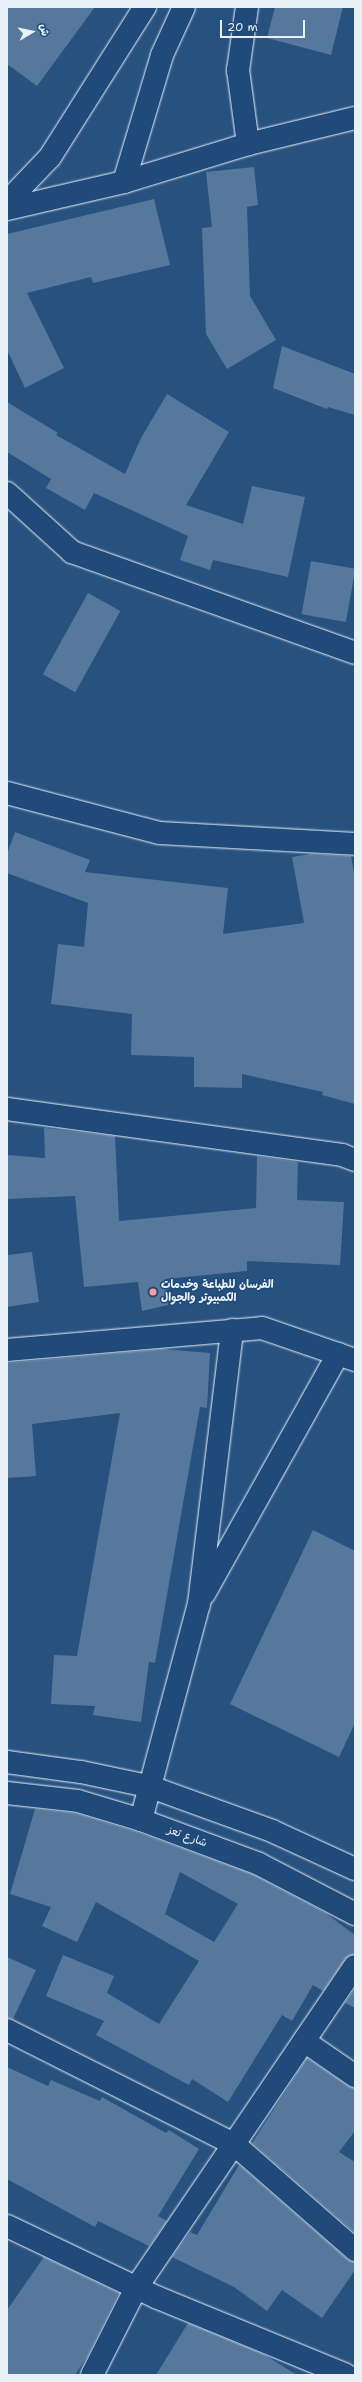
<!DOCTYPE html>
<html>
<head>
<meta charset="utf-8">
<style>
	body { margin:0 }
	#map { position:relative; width:362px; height:2382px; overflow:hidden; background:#27517f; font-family:"Shantell Sans","Playpen Sans Arabic",sans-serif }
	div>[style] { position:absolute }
	.building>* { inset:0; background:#57789d; transform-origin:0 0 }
	.roads { filter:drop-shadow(0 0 1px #e8f1f8) drop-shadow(0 0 1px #e8f1f8) }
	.street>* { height:22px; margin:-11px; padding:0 11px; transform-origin:11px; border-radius:11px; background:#1f4a7a }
	.secondary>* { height:22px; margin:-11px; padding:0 11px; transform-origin:11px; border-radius:11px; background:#1f4a7a }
	.primary>* { height:22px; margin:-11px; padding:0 11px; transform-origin:11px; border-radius:11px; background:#1f4a7a }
	.dots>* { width:11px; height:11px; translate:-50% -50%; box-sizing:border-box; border:2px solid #1f4a7a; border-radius:50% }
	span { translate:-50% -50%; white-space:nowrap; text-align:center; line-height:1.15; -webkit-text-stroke:3px #1f4a7a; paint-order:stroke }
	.poi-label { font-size:11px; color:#e8f1f8; font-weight:700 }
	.left { translate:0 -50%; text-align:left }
	.street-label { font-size:11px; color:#e8f1f8 }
	.frame { position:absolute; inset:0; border:8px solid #e8f1f8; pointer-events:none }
	.north { position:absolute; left:12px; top:12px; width:40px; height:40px; -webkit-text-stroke:3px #1f4a7a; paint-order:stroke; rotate:81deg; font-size:11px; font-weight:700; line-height:16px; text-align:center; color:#e8f1f8 }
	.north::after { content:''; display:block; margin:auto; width:14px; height:18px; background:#e8f1f8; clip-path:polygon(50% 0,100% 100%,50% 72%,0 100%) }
	.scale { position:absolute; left:220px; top:20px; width:85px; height:18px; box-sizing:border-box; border:2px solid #e8f1f8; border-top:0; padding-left:5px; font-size:12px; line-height:14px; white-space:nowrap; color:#e8f1f8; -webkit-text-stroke:3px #1f4a7a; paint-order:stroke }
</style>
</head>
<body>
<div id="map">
	<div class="building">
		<div style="clip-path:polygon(7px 7px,95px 7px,37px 86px,7px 64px)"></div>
		<div style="clip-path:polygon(275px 7px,343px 7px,331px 55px,267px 38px)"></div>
		<div style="clip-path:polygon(254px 167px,258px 205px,247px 207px,250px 296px,276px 340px,227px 369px,206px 334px,202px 228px,212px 227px,206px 172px)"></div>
		<div style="clip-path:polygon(154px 199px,170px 265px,93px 283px,91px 277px,27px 293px,64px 368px,25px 388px,7px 350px,7px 234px)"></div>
		<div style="clip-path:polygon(282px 346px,355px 374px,355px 415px,328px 407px,327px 409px,273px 388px)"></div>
		<div style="clip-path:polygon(167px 394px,229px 432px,186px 505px,243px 524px,252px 486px,305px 497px,288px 577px,213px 560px,210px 570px,180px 560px,188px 536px,94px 493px,85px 510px,46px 488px,51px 479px,7px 452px,7px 402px,58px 433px,56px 435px,125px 474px,141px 438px)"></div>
		<div style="left:311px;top:561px;width:45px;height:54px;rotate:10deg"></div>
		<div style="left:88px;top:593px;width:37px;height:93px;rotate:29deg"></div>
		<div style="clip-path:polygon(15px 832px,90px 860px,85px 872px,228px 888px,223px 934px,304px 923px,292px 857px,311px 854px,351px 856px,355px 878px,355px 1104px,322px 1095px,323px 1092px,242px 1074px,242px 1088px,194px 1087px,194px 1057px,131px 1055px,132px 1014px,51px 1004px,58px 944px,84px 947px,88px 903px,7px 873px,7px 854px)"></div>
		<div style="clip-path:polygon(44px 1128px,115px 1136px,119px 1221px,256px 1208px,257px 1156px,298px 1162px,297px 1200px,344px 1202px,340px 1265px,247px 1261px,247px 1271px,165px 1279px,168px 1305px,142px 1311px,138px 1282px,84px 1287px,75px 1196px,7px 1199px,7px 1155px,45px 1158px)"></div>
		<div style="clip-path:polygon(32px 1252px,39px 1302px,7px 1307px,7px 1255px)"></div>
		<div style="clip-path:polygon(162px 1349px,210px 1353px,207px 1408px,200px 1407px,155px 1663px,149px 1662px,141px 1722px,93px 1715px,95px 1706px,51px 1704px,54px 1655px,77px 1656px,120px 1413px,32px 1424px,36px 1476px,7px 1478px,7px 1363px)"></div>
		<div style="clip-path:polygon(313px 1530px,355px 1551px,355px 1723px,339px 1757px,230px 1704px)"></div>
		<div style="clip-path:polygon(evenodd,35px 1809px,75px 1813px,137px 1832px,254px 1875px,324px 1912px,355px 1935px,355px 1954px,345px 1959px,323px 1991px,313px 1985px,292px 2021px,282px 2015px,228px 2102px,192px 2079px,189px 2085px,96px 2035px,104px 2021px,46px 1996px,63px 1955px,114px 1976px,107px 1993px,159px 2024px,199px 1961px,96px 1902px,77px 1942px,42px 1926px,51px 1907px,10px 1894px,35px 1809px,180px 1872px,238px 1904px,214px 1942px,165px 1914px,180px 1872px)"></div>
		<div style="clip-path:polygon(7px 1957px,36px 1970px,13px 2019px,7px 2018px)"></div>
		<div style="clip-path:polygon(355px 1988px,355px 2008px,345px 2003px)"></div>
		<div style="clip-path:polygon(307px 2058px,348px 2086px,355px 2088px,355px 2131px,339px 2152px,355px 2162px,355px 2233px,252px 2143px)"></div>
		<div style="clip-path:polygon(7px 2067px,48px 2086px,51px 2080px,100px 2101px,102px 2097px,166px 2133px,169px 2130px,199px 2149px,158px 2216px,167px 2221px,149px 2246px,98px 2221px,95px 2227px,7px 2179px)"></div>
		<div style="clip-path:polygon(239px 2165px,347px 2259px,355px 2262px,355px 2270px,322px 2318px,282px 2290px,267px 2311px,234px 2287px,172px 2257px,190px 2232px,197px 2235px)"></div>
		<div style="clip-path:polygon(44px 2257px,119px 2293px,87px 2357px,75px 2375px,7px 2375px,7px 2310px)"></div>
		<div style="clip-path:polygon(188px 2323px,263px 2354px,297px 2375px,156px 2375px)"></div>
	</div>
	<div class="roads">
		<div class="street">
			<div style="left:7px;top:493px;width:88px;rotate:42.2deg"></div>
			<div style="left:72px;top:552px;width:300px;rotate:19.6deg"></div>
			<div style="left:7px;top:793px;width:158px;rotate:14.7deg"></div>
			<div style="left:160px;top:833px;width:195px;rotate:3.2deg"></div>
			<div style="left:7px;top:1109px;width:338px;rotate:7.8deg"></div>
			<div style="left:342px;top:1155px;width:14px;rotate:21deg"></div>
			<div style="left:7px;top:1350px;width:256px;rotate:-4.9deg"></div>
			<div style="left:262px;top:1328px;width:98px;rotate:19deg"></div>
			<div style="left:204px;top:1594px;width:275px;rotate:-60.8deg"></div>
			<div style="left:141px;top:1820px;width:224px;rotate:-75deg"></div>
			<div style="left:199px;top:1604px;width:276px;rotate:-83.1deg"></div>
			<div style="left:7px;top:2030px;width:254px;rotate:26.7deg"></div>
			<div style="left:234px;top:2144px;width:161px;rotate:41.2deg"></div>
			<div style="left:304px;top:2041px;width:62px;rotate:34.5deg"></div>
			<div style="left:7px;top:2226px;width:165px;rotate:25.5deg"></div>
			<div style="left:156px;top:2297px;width:205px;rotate:22.3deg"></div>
			<div style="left:92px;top:2375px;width:97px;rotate:-63.2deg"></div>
			<div style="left:136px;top:2288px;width:389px;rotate:-55.8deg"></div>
		</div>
		<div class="secondary">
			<div style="left:247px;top:7px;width:64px;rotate:98.1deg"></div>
			<div style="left:238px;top:70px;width:75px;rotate:82.3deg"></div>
			<div style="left:124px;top:182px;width:133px;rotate:-73.3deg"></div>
			<div style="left:162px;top:55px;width:53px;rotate:-65.4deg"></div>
			<div style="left:7px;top:202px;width:62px;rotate:-46.3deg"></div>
			<div style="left:50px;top:157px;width:178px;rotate:-57.7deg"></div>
			<div style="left:7px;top:209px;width:120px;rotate:-13deg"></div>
			<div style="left:124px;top:182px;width:130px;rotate:-17deg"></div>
			<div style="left:248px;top:144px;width:110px;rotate:-13.7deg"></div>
		</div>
		<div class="primary">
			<div style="left:7px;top:1762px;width:75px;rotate:7.7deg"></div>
			<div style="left:81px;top:1772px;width:68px;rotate:11.8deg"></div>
			<div style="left:148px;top:1786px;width:132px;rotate:19.9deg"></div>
			<div style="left:272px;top:1831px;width:91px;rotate:24.6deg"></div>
			<div style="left:7px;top:1793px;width:71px;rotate:6.4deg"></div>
			<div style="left:78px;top:1801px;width:66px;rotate:16.8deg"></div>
			<div style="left:141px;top:1820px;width:126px;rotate:20.4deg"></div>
			<div style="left:259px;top:1864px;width:108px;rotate:27.5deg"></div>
		</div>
	</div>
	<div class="dots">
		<div style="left:153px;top:1292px;background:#ff9aa2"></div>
	</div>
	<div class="poi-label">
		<span class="left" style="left:161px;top:1292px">الفرسان للطباعة وخدمات<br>الكمبيوتر والجوال</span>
	</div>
	<div class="street-label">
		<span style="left:187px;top:1837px;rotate:20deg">شارع تعز</span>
	</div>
	<div class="frame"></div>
	<div class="north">ش</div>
	<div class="scale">20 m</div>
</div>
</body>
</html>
